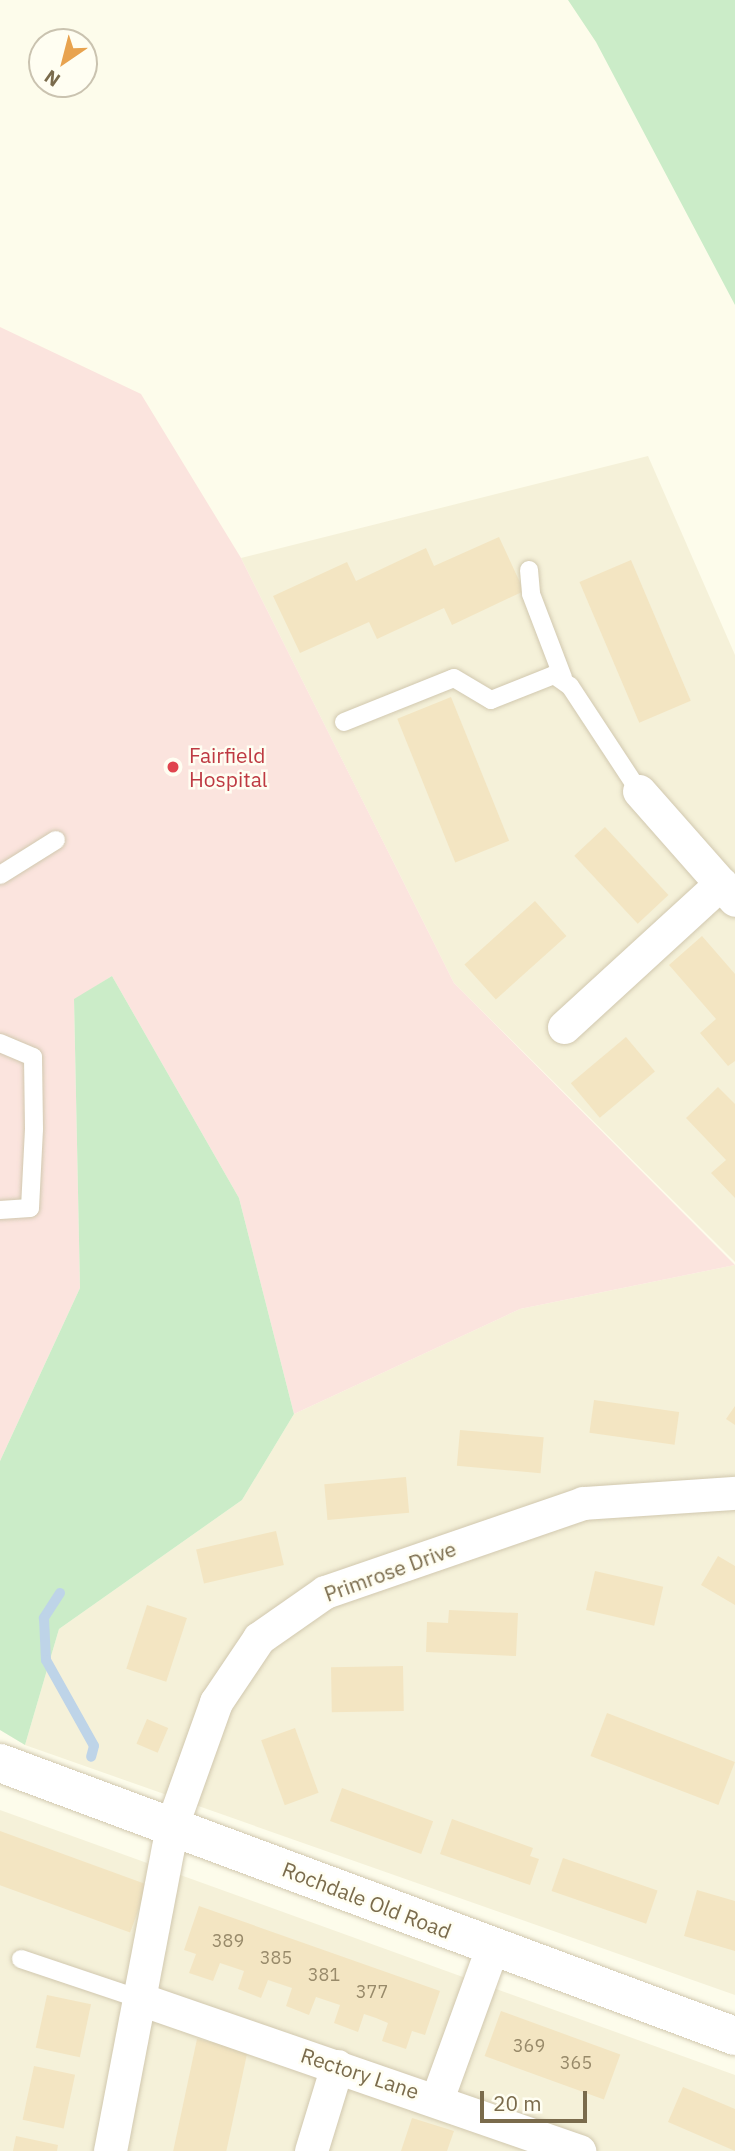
<!DOCTYPE html>
<html>
<head>
<meta charset="utf-8">
<style>
	body { margin:0 }
	#map { position:relative; width:735px; height:2151px; overflow:hidden; background:#fdfceb; font-family:"IBM Plex Sans",sans-serif }
	div>[style] { position:absolute }
	.residential>* { inset:0; background:#f5f1d9 }
	.medical>* { inset:0; background:#fbe4de }
	.green>* { inset:0; background:#cbecc8 }
	.stream>* { height:10px; margin:-5px; padding:0 5px; transform-origin:5px; border-radius:5px; background:#bed4e8 }
	.building>* { inset:0; background:#f3e5c2; transform-origin:0 0 }
	.roads { filter:drop-shadow(0 0 2px #d1c8af) drop-shadow(0 0 2px #d1c8af) }
	.service>* { height:18px; margin:-9px; padding:0 9px; transform-origin:9px; border-radius:9px; background:#fff }
	.minor>* { height:33px; margin:-16.5px; padding:0 16.5px; transform-origin:16.5px; border-radius:16.5px; background:#fff }
	.secondary>* { height:38px; margin:-19px; padding:0 19px; transform-origin:19px; border-radius:19px; background:#fff }
	.dots>* { width:19px; height:19px; translate:-50% -50%; box-sizing:border-box; border:4px solid #fffef2; border-radius:50% }
	span { translate:-50% -50%; white-space:nowrap; text-align:center; line-height:1.15; -webkit-text-stroke:5px #fffef2; paint-order:stroke }
	.number-label { font-size:18px; color:#988a6a }
	.number-label span { -webkit-text-stroke-width:0 }
	.health-label { font-size:21px; color:#be3a42 }
	.left { translate:0 -50%; text-align:left }
	.street-label { font-size:21px; color:#7a6b4c }
	.north { position:absolute; left:28px; top:28px; width:70px; height:70px; box-sizing:border-box; background:#fffef2; border:2px solid #cac3b0; border-radius:50%; rotate:215deg; font-size:19px; font-weight:700; line-height:28px; text-align:center; color:#7a6b4c }
	.north::after { content:''; display:block; margin:auto; width:24px; height:32px; background:#e8a34f; clip-path:polygon(50% 0,100% 100%,50% 72%,0 100%) }
	.scale { position:absolute; left:480px; top:2091px; width:107px; height:32px; box-sizing:border-box; border:4px solid #7a6b4c; border-top:0; padding-left:9px; font-size:21px; line-height:24px; white-space:nowrap; color:#7a6b4c; -webkit-text-stroke:5px #fffef2; paint-order:stroke }
</style>
</head>
<body>
<div id="map">
	<div class="residential">
		<div style="clip-path:polygon(648px 456px,735px 655px,735px 1262px,454px 983px,241px 558px)"></div>
		<div style="clip-path:polygon(735px 1265px,735px 1995px,25px 1745px,59px 1629px,242px 1500px,294px 1414px,520px 1309px)"></div>
		<div style="clip-path:polygon(0 1810px,735px 2075px,735px 2151px,0 2151px)"></div>
	</div>
	<div class="medical">
		<div style="clip-path:polygon(0 327px,141px 394px,241px 558px,454px 983px,735px 1265px,520px 1309px,294px 1414px,239px 1198px,112px 976px,74px 1000px,80px 1288px,0 1461px)"></div>
	</div>
	<div class="green">
		<div style="clip-path:polygon(568px 0,735px 0,735px 305px,596px 42px)"></div>
		<div style="clip-path:polygon(112px 976px,239px 1198px,294px 1414px,242px 1500px,59px 1629px,25px 1745px,0 1730px,0 1461px,80px 1288px,74px 999px)"></div>
	</div>
	<div class="stream">
		<div style="left:60px;top:1593px;width:30px;rotate:123deg"></div>
		<div style="left:44px;top:1618px;width:42px;rotate:87.3deg"></div>
		<div style="left:46px;top:1660px;width:98px;rotate:60.8deg"></div>
		<div style="left:94px;top:1746px;width:11px;rotate:105deg"></div>
	</div>
	<div class="building">
		<div style="clip-path:polygon(499px 537px,524px 591px,452px 625px,444px 608px,377px 639px,369px 622px,300px 653px,273px 596px,347px 562px,356px 581px,426px 548px,434px 566px)"></div>
		<div style="left:631px;top:560px;width:153px;height:56px;rotate:67deg"></div>
		<div style="left:451px;top:697px;width:155px;height:58px;rotate:68deg"></div>
		<div style="left:605px;top:827px;width:93px;height:42px;rotate:47deg"></div>
		<div style="left:535px;top:901px;width:47px;height:95px;rotate:48deg"></div>
		<div style="clip-path:polygon(702px 936px,735px 974px,735px 1061px,728px 1066px,700px 1033px,716px 1019px,669px 965px)"></div>
		<div style="left:626px;top:1037px;width:45px;height:72px;rotate:50deg"></div>
		<div style="clip-path:polygon(718px 1087px,735px 1104px,735px 1198px,711px 1173px,726px 1160px,686px 1118px)"></div>
		<div style="left:594px;top:1400px;width:86px;height:33px;rotate:8deg"></div>
		<div style="clip-path:polygon(735px 1406px,735px 1425px,726px 1419px)"></div>
		<div style="left:460px;top:1430px;width:84px;height:36px;rotate:5deg"></div>
		<div style="left:406px;top:1477px;width:36px;height:82px;rotate:85deg"></div>
		<div style="left:276px;top:1531px;width:35px;height:82px;rotate:77deg"></div>
		<div style="clip-path:polygon(718px 1556px,735px 1566px,735px 1605px,701px 1585px)"></div>
		<div style="left:595px;top:1571px;width:70px;height:40px;rotate:13deg"></div>
		<div style="left:147px;top:1605px;width:42px;height:67px;rotate:18deg"></div>
		<div style="clip-path:polygon(449px 1610px,518px 1613px,516px 1656px,426px 1652px,427px 1622px,448px 1623px)"></div>
		<div style="left:403px;top:1666px;width:45px;height:72px;rotate:89deg"></div>
		<div style="left:607px;top:1713px;width:137px;height:46px;rotate:21deg"></div>
		<div style="left:147px;top:1719px;width:23px;height:27px;rotate:23deg"></div>
		<div style="left:295px;top:1728px;width:69px;height:36px;rotate:70deg"></div>
		<div style="left:342px;top:1788px;width:97px;height:35px;rotate:20deg"></div>
		<div style="clip-path:polygon(452px 1819px,533px 1848px,530px 1856px,539px 1859px,530px 1885px,440px 1854px)"></div>
		<div style="left:0;top:1831px;width:157px;height:51px;rotate:20deg"></div>
		<div style="left:563px;top:1858px;width:100px;height:35px;rotate:19deg"></div>
		<div style="clip-path:polygon(697px 1890px,735px 1901px,735px 1951px,684px 1936px)"></div>
		<div style="clip-path:polygon(199px 1906px,440px 1991px,425px 2035px,412px 2031px,406px 2049px,382px 2041px,388px 2023px,376px 2018px,364px 2014px,358px 2032px,334px 2023px,340px 2005px,316px 1997px,309px 2015px,286px 2006px,292px 1988px,268px 1980px,261px 1998px,238px 1989px,244px 1971px,220px 1963px,213px 1981px,189px 1973px,196px 1954px,184px 1950px)"></div>
		<div style="left:47px;top:1995px;width:45px;height:54px;rotate:12deg"></div>
		<div style="left:501px;top:2011px;width:127px;height:48px;rotate:20deg"></div>
		<div style="left:197px;top:2039px;width:52px;height:115px;rotate:12deg"></div>
		<div style="left:34px;top:2066px;width:42px;height:55px;rotate:12deg"></div>
		<div style="clip-path:polygon(683px 2087px,735px 2109px,735px 2151px,668px 2122px)"></div>
		<div style="clip-path:polygon(412px 2118px,454px 2131px,447px 2151px,401px 2151px)"></div>
		<div style="clip-path:polygon(16px 2136px,58px 2145px,57px 2151px,13px 2151px)"></div>
	</div>
	<div class="roads">
		<div class="service">
			<div style="left:529px;top:570px;width:24px;rotate:85deg"></div>
			<div style="left:531px;top:594px;width:90px;rotate:69.1deg"></div>
			<div style="left:344px;top:722px;width:118px;rotate:-21.8deg"></div>
			<div style="left:454px;top:678px;width:43px;rotate:30.7deg"></div>
			<div style="left:491px;top:700px;width:68px;rotate:-21.6deg"></div>
			<div style="left:554px;top:675px;width:19px;rotate:35deg"></div>
			<div style="left:570px;top:686px;width:126px;rotate:56.7deg"></div>
			<div style="left:0;top:875px;width:66px;rotate:-32deg"></div>
			<div style="left:0;top:1043px;width:36px;rotate:23deg"></div>
			<div style="left:33px;top:1057px;width:72px;rotate:89.2deg"></div>
			<div style="left:34px;top:1129px;width:79px;rotate:92.9deg"></div>
			<div style="left:30px;top:1208px;width:30px;rotate:176deg"></div>
			<div style="left:21px;top:1959px;width:126px;rotate:18.6deg"></div>
		</div>
		<div class="minor">
			<div style="left:639px;top:791px;width:145px;rotate:48.6deg"></div>
			<div style="left:564px;top:1027px;width:213px;rotate:-42.5deg"></div>
			<div style="left:140px;top:1999px;width:465px;rotate:19.1deg"></div>
			<div style="left:437px;top:2099px;width:161px;rotate:-70deg"></div>
			<div style="left:110px;top:2151px;width:332px;rotate:-79.2deg"></div>
			<div style="left:172px;top:1825px;width:131px;rotate:-70.3deg"></div>
			<div style="left:216px;top:1702px;width:77px;rotate:-56.1deg"></div>
			<div style="left:259px;top:1638px;width:80px;rotate:-34.9deg"></div>
			<div style="left:325px;top:1592px;width:273px;rotate:-19deg"></div>
			<div style="left:583px;top:1503px;width:152px;rotate:-3.8deg"></div>
			<div style="left:311px;top:2151px;width:89px;rotate:-73deg"></div>
		</div>
		<div class="secondary">
			<div style="left:0;top:1763px;width:784px;rotate:20.38deg"></div>
		</div>
	</div>
	<div class="dots">
		<div style="left:173px;top:767px;background:#e0444e"></div>
	</div>
	<div class="number-label">
		<span style="left:228px;top:1941px">389</span>
		<span style="left:276px;top:1958px">385</span>
		<span style="left:324px;top:1975px">381</span>
		<span style="left:372px;top:1992px">377</span>
		<span style="left:529px;top:2046px">369</span>
		<span style="left:576px;top:2063px">365</span>
	</div>
	<div class="health-label">
		<span class="left" style="left:189px;top:767px">Fairfield<br>Hospital</span>
	</div>
	<div class="street-label">
		<span style="left:390px;top:1571px;rotate:-20deg">Primrose Drive</span>
		<span style="left:367px;top:1900px;rotate:21deg">Rochdale Old Road</span>
		<span style="left:360px;top:2073px;rotate:18deg">Rectory Lane</span>
	</div>
	<div class="north">N</div>
	<div class="scale">20 m</div>
</div>
</body>
</html>
